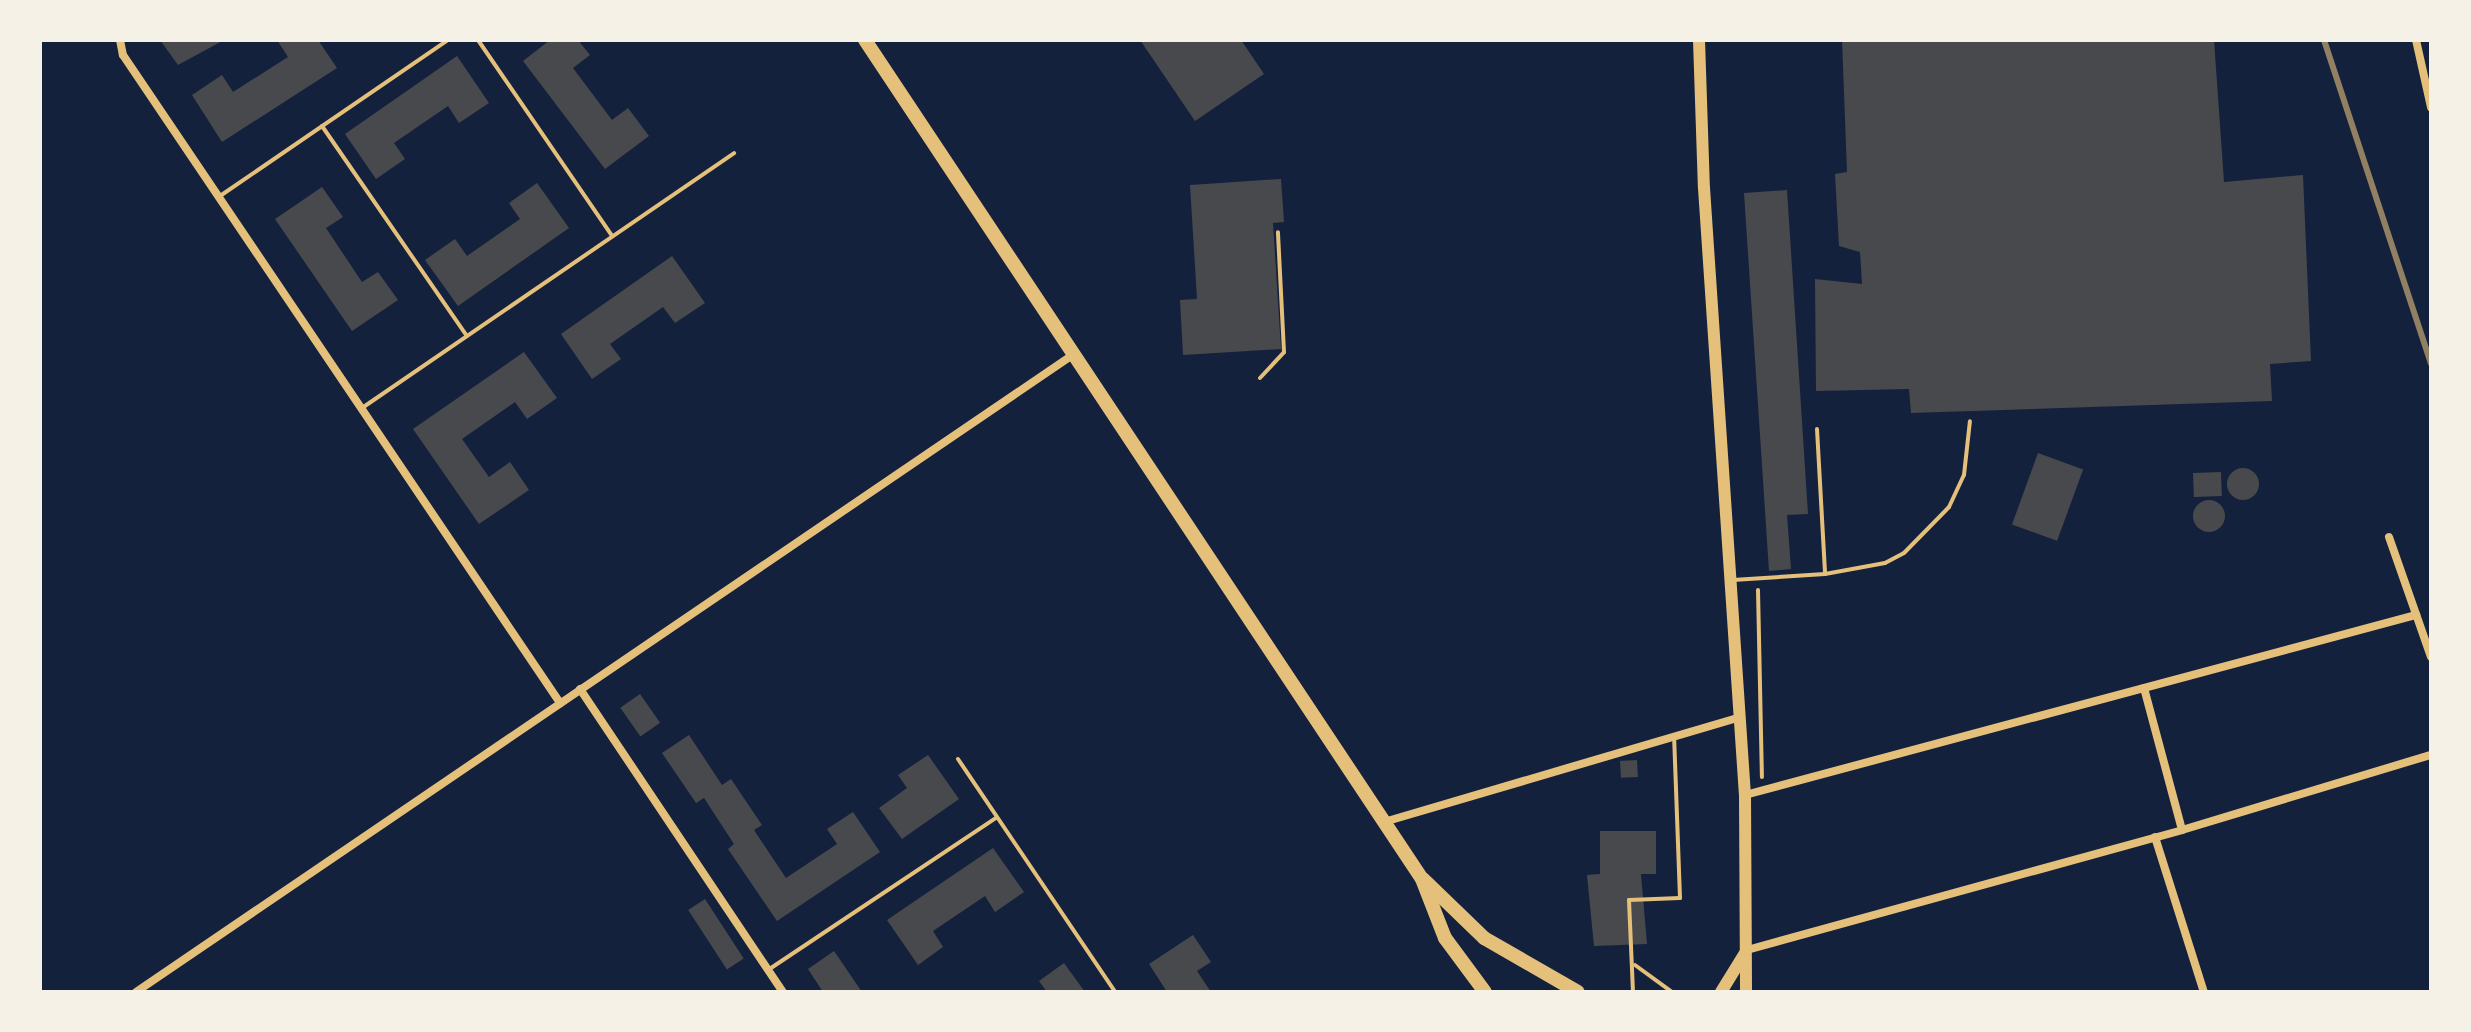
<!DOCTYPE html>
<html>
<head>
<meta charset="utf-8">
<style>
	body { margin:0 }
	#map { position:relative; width:2471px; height:1032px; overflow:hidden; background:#14213d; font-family:Mulish,sans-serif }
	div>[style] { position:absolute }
	.building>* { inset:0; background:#48494c; transform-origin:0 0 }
	.round { border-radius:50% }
	.path>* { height:4px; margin:-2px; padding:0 2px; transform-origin:2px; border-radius:2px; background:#e5c07b }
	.service>* { height:4px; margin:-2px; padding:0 2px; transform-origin:2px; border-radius:2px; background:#e5c07b }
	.minor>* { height:8px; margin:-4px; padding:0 4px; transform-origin:4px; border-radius:4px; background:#e5c07b }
	.secondary>* { height:12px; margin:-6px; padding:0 6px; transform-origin:6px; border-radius:6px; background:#e5c07b }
	.primary>* { height:14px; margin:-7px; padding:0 7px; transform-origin:7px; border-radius:7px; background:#e5c07b }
	.rail>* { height:6px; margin:-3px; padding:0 3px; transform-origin:3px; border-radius:3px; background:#918062 }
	span { translate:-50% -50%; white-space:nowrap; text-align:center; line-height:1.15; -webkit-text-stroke:8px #f6f1e7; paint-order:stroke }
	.frame { position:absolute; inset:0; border:42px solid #f6f1e7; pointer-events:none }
</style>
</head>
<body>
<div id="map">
	<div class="building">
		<div style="clip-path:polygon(160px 40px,224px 40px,178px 65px)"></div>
		<div style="clip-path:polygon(277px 40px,318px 40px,337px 68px,222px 142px,192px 95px,222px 75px,233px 92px,288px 57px)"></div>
		<div style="clip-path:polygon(550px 40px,578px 40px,590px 55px,573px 68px,612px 120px,628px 108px,649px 136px,605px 169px,523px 61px)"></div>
		<div style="clip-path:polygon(1140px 40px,1241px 40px,1264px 74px,1195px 121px)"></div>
		<div style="clip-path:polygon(1842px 40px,2214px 40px,2224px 182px,2303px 175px,2311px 361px,2270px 364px,2272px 401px,1911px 413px,1909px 389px,1816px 391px,1815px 279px,1862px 284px,1860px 252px,1839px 246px,1835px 174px,1847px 172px)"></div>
		<div style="clip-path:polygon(457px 56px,489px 103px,459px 123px,448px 106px,394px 143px,405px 159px,376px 179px,345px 134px)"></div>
		<div style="clip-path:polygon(1281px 179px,1284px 222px,1273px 223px,1281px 349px,1183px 355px,1180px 300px,1197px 299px,1190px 185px)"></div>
		<div style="clip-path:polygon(537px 183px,569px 228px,458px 306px,425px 260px,455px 239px,467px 256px,520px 219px,509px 203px)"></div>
		<div style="clip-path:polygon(322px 187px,343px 217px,326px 228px,362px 282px,378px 272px,398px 300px,352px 331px,275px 219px)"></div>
		<div style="clip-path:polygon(1787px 190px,1808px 514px,1787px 515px,1791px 569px,1769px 571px,1744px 193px)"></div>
		<div style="clip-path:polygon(672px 256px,705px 303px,675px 323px,663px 307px,610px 344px,621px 359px,592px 379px,561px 334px)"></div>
		<div style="clip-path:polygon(524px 352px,557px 398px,527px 419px,515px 402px,462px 439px,489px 477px,510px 462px,529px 490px,479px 524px,413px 429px)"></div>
		<div style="left:2038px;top:453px;width:48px;height:76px;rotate:20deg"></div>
		<div class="round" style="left:2227px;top:468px;width:32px;height:32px"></div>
		<div style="left:2221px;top:472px;width:24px;height:28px;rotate:88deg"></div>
		<div class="round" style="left:2193px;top:500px;width:32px;height:32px"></div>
		<div style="left:640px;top:694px;width:35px;height:24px;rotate:55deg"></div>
		<div style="clip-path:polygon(689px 735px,722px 785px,731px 779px,762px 825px,754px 830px,786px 878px,837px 844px,827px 829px,853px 812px,880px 852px,777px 921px,728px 849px,734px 844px,704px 798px,696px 803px,662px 753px)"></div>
		<div style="clip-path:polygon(928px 755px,959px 799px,902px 839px,879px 808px,907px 788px,898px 775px)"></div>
		<div style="left:1637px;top:760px;width:17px;height:17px;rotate:87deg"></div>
		<div style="clip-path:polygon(1600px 831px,1656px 831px,1656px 874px,1641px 874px,1647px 944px,1594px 946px,1587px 875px,1600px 874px)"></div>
		<div style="clip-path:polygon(993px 848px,1024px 892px,995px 912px,985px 896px,933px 931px,943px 947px,918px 965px,887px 920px)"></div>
		<div style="left:705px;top:899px;width:71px;height:20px;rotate:57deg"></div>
		<div style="clip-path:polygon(1193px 935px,1211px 962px,1197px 971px,1211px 992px,1167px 992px,1149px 964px)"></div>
		<div style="clip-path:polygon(834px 951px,862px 992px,823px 992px,808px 969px)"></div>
		<div style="clip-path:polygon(1064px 963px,1085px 992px,1047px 992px,1039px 981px)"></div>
	</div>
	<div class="path">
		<div style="left:1758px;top:590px;width:187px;rotate:88.8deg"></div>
	</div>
	<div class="service">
		<div style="left:478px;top:40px;width:237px;rotate:55.6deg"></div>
		<div style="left:322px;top:126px;width:255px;rotate:55.4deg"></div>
		<div style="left:220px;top:196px;width:276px;rotate:-34.4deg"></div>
		<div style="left:1260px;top:378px;width:35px;rotate:-47deg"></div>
		<div style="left:1284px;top:352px;width:120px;rotate:-92.9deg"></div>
		<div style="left:362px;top:408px;width:451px;rotate:-34.4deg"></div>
		<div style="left:1817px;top:429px;width:145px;rotate:86.8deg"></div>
		<div style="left:1733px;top:580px;width:92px;rotate:-3.7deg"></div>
		<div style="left:1825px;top:574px;width:61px;rotate:-10.4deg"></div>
		<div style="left:1885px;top:563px;width:21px;rotate:-28deg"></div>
		<div style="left:1904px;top:553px;width:64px;rotate:-45.6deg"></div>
		<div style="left:1949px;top:507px;width:35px;rotate:-65deg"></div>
		<div style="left:1964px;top:475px;width:54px;rotate:-83.7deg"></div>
		<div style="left:958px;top:759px;width:281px;rotate:56deg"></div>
		<div style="left:1635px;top:965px;width:46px;rotate:36.1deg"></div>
		<div style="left:768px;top:970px;width:275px;rotate:-33.7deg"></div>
		<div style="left:1633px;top:992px;width:92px;rotate:-92.5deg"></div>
		<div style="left:1629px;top:900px;width:51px;rotate:-2.2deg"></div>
		<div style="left:1680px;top:898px;width:161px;rotate:-92.1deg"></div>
	</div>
	<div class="minor">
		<div style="left:120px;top:40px;width:15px;rotate:79deg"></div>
		<div style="left:123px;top:55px;width:782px;rotate:56deg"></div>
		<div style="left:2416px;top:40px;width:69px;rotate:77.4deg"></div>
		<div style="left:2389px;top:537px;width:127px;rotate:70.7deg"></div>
		<div style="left:2144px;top:688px;width:147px;rotate:75deg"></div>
		<div style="left:580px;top:689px;width:365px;rotate:56.2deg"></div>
		<div style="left:1745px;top:795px;width:695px;rotate:-15.02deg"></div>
		<div style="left:1384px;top:822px;width:371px;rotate:-16.4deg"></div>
		<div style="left:2155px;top:837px;width:163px;rotate:72.5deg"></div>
		<div style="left:1747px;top:950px;width:451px;rotate:-15.4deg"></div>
		<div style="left:2182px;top:830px;width:260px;rotate:-16.8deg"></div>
		<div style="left:136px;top:992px;width:1134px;rotate:-34.22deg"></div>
	</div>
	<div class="secondary">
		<div style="left:1699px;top:40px;width:148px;rotate:88.1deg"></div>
		<div style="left:1704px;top:188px;width:608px;rotate:86.14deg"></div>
		<div style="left:1745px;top:795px;width:197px;rotate:89.7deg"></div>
		<div style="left:1721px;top:992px;width:46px;rotate:-58.4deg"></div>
	</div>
	<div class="primary">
		<div style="left:865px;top:40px;width:1007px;rotate:56.42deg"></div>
		<div style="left:1422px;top:879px;width:63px;rotate:68.7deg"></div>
		<div style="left:1445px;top:938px;width:67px;rotate:53.5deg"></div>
		<div style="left:1423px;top:879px;width:85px;rotate:44deg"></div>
		<div style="left:1484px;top:938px;width:108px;rotate:29.9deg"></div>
	</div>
	<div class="rail">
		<div style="left:2324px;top:40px;width:341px;rotate:71.7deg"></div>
	</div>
	<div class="frame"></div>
</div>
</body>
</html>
